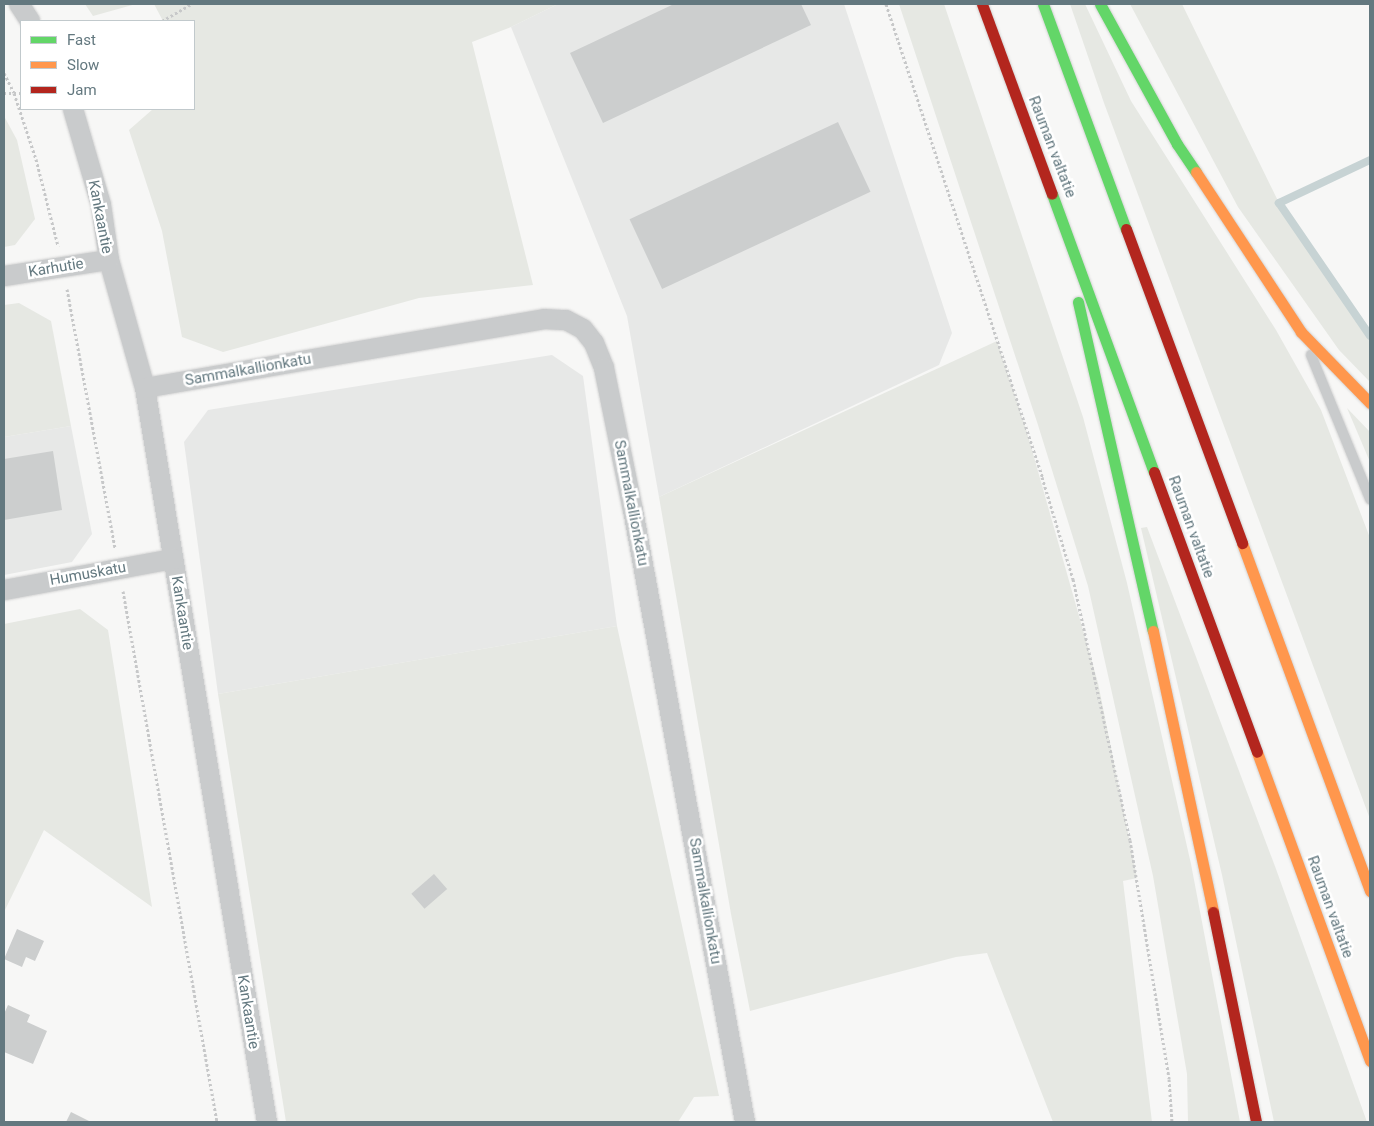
<!DOCTYPE html>
<html>
<head>
<meta charset="utf-8">
<style>
	body { margin:0 }
	#map { position:relative; width:1374px; height:1126px; overflow:hidden; background:#f7f7f6; font-family:Roboto,sans-serif }
	div>[style] { position:absolute }
	.built>* { inset:0; background:#e7e8e7 }
	.green>* { inset:0; background:#e6e8e3 }
	.stream>* { height:8px; margin:-4px; padding:0 4px; transform-origin:4px; border-radius:4px; background:#c7d3d4 }
	.building>* { inset:0; background:#cccece; transform-origin:0 0 }
	.path>* { height:3px; margin-top:-1.5px; transform-origin:0; background:repeating-linear-gradient(90deg,#c7c8c9 0 2.5px,transparent 0 5px) }
	.roads { filter:drop-shadow(0 0 1px #d3d3d3) drop-shadow(0 0 1px #d3d3d3) }
	.lane>* { height:10px; margin:-5px; padding:0 5px; transform-origin:5px; border-radius:5px; background:#c9cbcc }
	.street>* { height:20px; margin:-10px; padding:0 10px; transform-origin:10px; border-radius:10px; background:#c9cbcc }
	.fast>* { height:11px; margin:-5.5px; padding:0 5.5px; transform-origin:5.5px; border-radius:5.5px; background:#63d668 }
	.slow>* { height:11px; margin:-5.5px; padding:0 5.5px; transform-origin:5.5px; border-radius:5.5px; background:#ff974d }
	.jam>* { height:11px; margin:-5.5px; padding:0 5.5px; transform-origin:5.5px; border-radius:5.5px; background:#b3261e }
	span { translate:-50% -50%; white-space:nowrap; text-align:center; line-height:1.15; -webkit-text-stroke:5px #fff; paint-order:stroke }
	.street-label { font-size:15px; color:#63787f }
	.frame { position:absolute; inset:0; border:5px solid #63787f; pointer-events:none }
	.legend { position:absolute; left:20px; top:20px; width:175px; height:90px; box-sizing:border-box; background:#fff; border:1px solid #c1c9cc; margin:0; padding:6px 9px; list-style:none; font-size:15px; color:#63787f }
	.legend li { display:flex; align-items:center; gap:10px; height:25px }
	.legend b { width:25px; border:1px solid #c1c9cc }
</style>
</head>
<body>
<div id="map">
	<div class="built">
		<div style="clip-path:polygon(558px 4px,844px 4px,952px 333px,939px 365px,659px 497px,627px 316px,511px 27px)"></div>
		<div style="clip-path:polygon(552px 355px,583px 376px,617px 626px,218px 694px,184px 442px,208px 410px)"></div>
		<div style="clip-path:polygon(71px 426px,92px 534px,72px 562px,4px 575px,4px 437px)"></div>
	</div>
	<div class="green">
		<div style="clip-path:polygon(85px 4px,136px 4px,93px 16px)"></div>
		<div style="clip-path:polygon(154px 4px,558px 4px,511px 27px,472px 42px,533px 285px,419px 298px,223px 352px,182px 337px,162px 231px,129px 130px,153px 109px,194px 109px,194px 21px,163px 21px)"></div>
		<div style="clip-path:polygon(899px 4px,944px 4px,1083px 417px,1127px 583px,1191px 864px,1240px 1122px,1188px 1122px,1187px 1074px,1153px 876px,1088px 586px,1038px 425px)"></div>
		<div style="clip-path:polygon(1070px 4px,1085px 4px,1131px 101px,1276px 330px,1321px 410px,1370px 538px,1370px 819px,1104px 103px)"></div>
		<div style="clip-path:polygon(1130px 4px,1182px 4px,1279px 203px,1370px 329px,1370px 382px,1339px 350px,1238px 207px)"></div>
		<div style="clip-path:polygon(4px 116px,17px 140px,35px 219px,15px 245px,4px 247px)"></div>
		<div style="clip-path:polygon(19px 303px,51px 321px,71px 426px,4px 437px,4px 305px)"></div>
		<div style="clip-path:polygon(997px 341px,1026px 429px,1098px 683px,1137px 878px,1123px 881px,1152px 1122px,1053px 1122px,987px 953px,956px 957px,750px 1011px,731px 914px,659px 497px)"></div>
		<div style="clip-path:polygon(1347px 408px,1370px 432px,1370px 462px)"></div>
		<div style="clip-path:polygon(1147px 527px,1276px 869px,1367px 1122px,1274px 1122px,1222px 875px,1141px 528px)"></div>
		<div style="clip-path:polygon(80px 609px,108px 630px,152px 907px,44px 830px,4px 912px,4px 624px)"></div>
		<div style="clip-path:polygon(617px 626px,719px 1096px,694px 1097px,678px 1122px,286px 1122px,218px 694px)"></div>
	</div>
	<div class="stream">
		<div style="left:1370px;top:160px;width:101px;rotate:154.7deg"></div>
		<div style="left:1279px;top:203px;width:161px;rotate:55.6deg"></div>
	</div>
	<div class="building">
		<div style="clip-path:polygon(674px 4px,801px 4px,811px 25px,603px 123px,570px 53px)"></div>
		<div style="left:838px;top:122px;width:77px;height:230px;rotate:65deg"></div>
		<div style="clip-path:polygon(53px 451px,62px 510px,4px 520px,4px 459px)"></div>
		<div style="left:434px;top:874px;width:20px;height:30px;rotate:49deg"></div>
		<div style="clip-path:polygon(17px 929px,44px 941px,35px 961px,26px 957px,22px 967px,4px 959px)"></div>
		<div style="clip-path:polygon(8px 1005px,30px 1015px,27px 1022px,47px 1031px,33px 1064px,4px 1052px,4px 1014px)"></div>
		<div style="clip-path:polygon(71px 1112px,91px 1122px,66px 1122px)"></div>
	</div>
	<div class="path">
		<div style="left:886px;top:4px;width:498px;rotate:71.7deg"></div>
		<div style="left:1042px;top:477px;width:107px;rotate:73.1deg"></div>
		<div style="left:1073px;top:579px;width:267px;rotate:77.7deg"></div>
		<div style="left:1130px;top:840px;width:242px;rotate:80.7deg"></div>
		<div style="left:1169px;top:1079px;width:43px;rotate:86deg"></div>
		<div style="left:162px;top:21px;width:34px;rotate:-30deg"></div>
		<div style="left:4px;top:73px;width:22px;rotate:63deg"></div>
		<div style="left:14px;top:93px;width:70px;rotate:71.6deg"></div>
		<div style="left:36px;top:159px;width:90px;rotate:75.8deg"></div>
		<div style="left:4px;top:93px;width:17px"></div>
		<div style="left:67px;top:289px;width:263px;rotate:79.5deg"></div>
		<div style="left:123px;top:591px;width:539px;rotate:79.96deg"></div>
	</div>
	<div class="roads">
		<div class="lane">
			<div style="left:1311px;top:355px;width:156px;rotate:67.7deg"></div>
		</div>
		<div class="street">
			<div style="left:19px;top:4px;width:20px;rotate:57deg"></div>
			<div style="left:73px;top:109px;width:100px;rotate:73.7deg"></div>
			<div style="left:101px;top:205px;width:56px;rotate:81.7deg"></div>
			<div style="left:109px;top:260px;width:133px;rotate:74.3deg"></div>
			<div style="left:145px;top:388px;width:744px;rotate:80.56deg"></div>
			<div style="left:4px;top:276px;width:106px;rotate:-8.7deg"></div>
			<div style="left:145px;top:388px;width:405px;rotate:-9.8deg"></div>
			<div style="left:544px;top:319px;width:22px;rotate:3deg"></div>
			<div style="left:566px;top:320px;width:19px;rotate:28deg"></div>
			<div style="left:583px;top:329px;width:18px;rotate:52deg"></div>
			<div style="left:594px;top:343px;width:27px;rotate:68deg"></div>
			<div style="left:604px;top:368px;width:145px;rotate:78.5deg"></div>
			<div style="left:633px;top:510px;width:622px;rotate:79.63deg"></div>
			<div style="left:4px;top:590px;width:172px;rotate:-10.4deg"></div>
		</div>
		<div class="fast">
			<div style="left:1043px;top:4px;width:240px;rotate:69.8deg"></div>
			<div style="left:1100px;top:4px;width:160px;rotate:61.2deg"></div>
			<div style="left:1177px;top:144px;width:34px;rotate:56deg"></div>
			<div style="left:1052px;top:194px;width:296px;rotate:69.9deg"></div>
			<div style="left:1078px;top:302px;width:337px;rotate:77.2deg"></div>
		</div>
		<div class="slow">
			<div style="left:1196px;top:172px;width:191px;rotate:56.7deg"></div>
			<div style="left:1301px;top:332px;width:99px;rotate:45.8deg"></div>
			<div style="left:1242px;top:543px;width:371px;rotate:69.8deg"></div>
			<div style="left:1153px;top:631px;width:287px;rotate:77.9deg"></div>
			<div style="left:1257px;top:752px;width:329px;rotate:69.9deg"></div>
		</div>
		<div class="jam">
			<div style="left:982px;top:4px;width:202px;rotate:69.8deg"></div>
			<div style="left:1126px;top:229px;width:335px;rotate:69.7deg"></div>
			<div style="left:1154px;top:472px;width:298px;rotate:69.8deg"></div>
			<div style="left:1213px;top:912px;width:214px;rotate:78.4deg"></div>
		</div>
	</div>
	<div class="street-label">
		<span style="left:1052px;top:147px;rotate:69deg">Rauman valtatie</span>
		<span style="left:100px;top:217px;rotate:79deg">Kankaantie</span>
		<span style="left:56px;top:268px;rotate:-9deg">Karhutie</span>
		<span style="left:248px;top:370px;rotate:-10deg">Sammalkallionkatu</span>
		<span style="left:631px;top:503px;rotate:79deg">Sammalkallionkatu</span>
		<span style="left:1191px;top:527px;rotate:70deg">Rauman valtatie</span>
		<span style="left:88px;top:574px;rotate:-10deg">Humuskatu</span>
		<span style="left:182px;top:613px;rotate:81deg">Kankaantie</span>
		<span style="left:705px;top:901px;rotate:80deg">Sammalkallionkatu</span>
		<span style="left:1330px;top:907px;rotate:70deg">Rauman valtatie</span>
		<span style="left:248px;top:1012px;rotate:81deg">Kankaantie</span>
	</div>
	<div class="frame"></div>
	<ul class="legend">
	<li><b style="height:6px;background:#63d668"></b>Fast</li>
	<li><b style="height:6px;background:#ff974d"></b>Slow</li>
	<li><b style="height:6px;background:#b3261e"></b>Jam</li>
	</ul>
</div>
</body>
</html>
